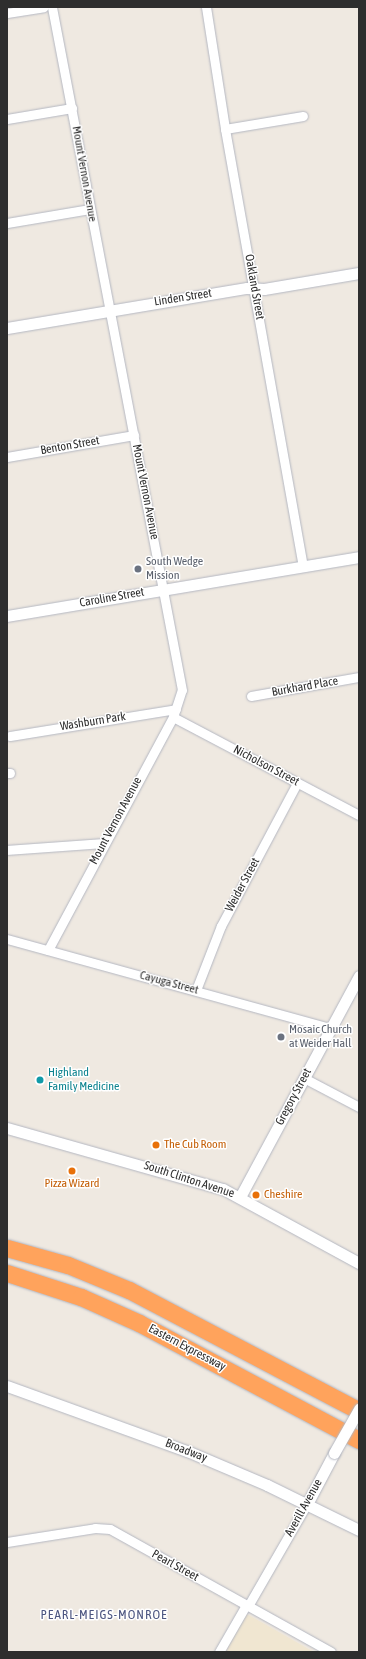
<!DOCTYPE html>
<html>
<head>
<meta charset="utf-8">
<style>
	body { margin:0 }
	#map { position:relative; width:366px; height:1659px; overflow:hidden; background:#efe9e1; font-family:"Asap Condensed",sans-serif }
	div>[style] { position:absolute }
	.education>* { inset:0; background:#f0e6d1 }
	.roads { filter:drop-shadow(0 0 1px #b4b7c1) drop-shadow(0 0 1px #b4b7c1) }
	.minor>* { height:9px; margin:-4.5px; padding:0 4.5px; transform-origin:4.5px; border-radius:4.5px; background:#fff }
	.tertiary>* { height:11px; margin:-5.5px; padding:0 5.5px; transform-origin:5.5px; border-radius:5.5px; background:#fff }
	.motorway>* { height:17px; margin:-8.5px; padding:0 8.5px; transform-origin:8.5px; border-radius:8.5px; background:#ffa35c }
	.bridges { filter:drop-shadow(0 0 1px #b4b7c1) drop-shadow(0 0 1px #b4b7c1) }
	.tertiary-bridge>* { height:11px; margin:-5.5px; padding:0 5.5px; transform-origin:5.5px; border-radius:5.5px; background:#fff }
	.dots>* { width:11px; height:11px; translate:-50% -50%; box-sizing:border-box; border:2px solid #fff; border-radius:50% }
	span { translate:-50% -50%; white-space:nowrap; text-align:center; line-height:1.15; -webkit-text-stroke:3px #fff; paint-order:stroke }
	.street-label { font-size:12px; color:#2e2e2e }
	.worship-label { font-size:12px; color:#5b616d }
	.left { translate:0 -50%; text-align:left }
	.culture-label { font-size:12px; color:#0d838f }
	.food-label { font-size:12px; color:#c56008 }
	.neighbourhood-label { font-size:13px; color:#4d5680; letter-spacing:1px }
	.frame { position:absolute; inset:0; border:8px solid #2e2e2e; pointer-events:none }
</style>
</head>
<body>
<div id="map">
	<div class="education">
		<div style="clip-path:polygon(245px 1613px,314px 1652px,224px 1652px)"></div>
	</div>
	<div class="roads">
		<div class="minor">
			<div style="left:206px;top:7px;width:123px;rotate:81.1deg"></div>
			<div style="left:225px;top:129px;width:444px;rotate:79.9deg"></div>
			<div style="left:7px;top:13px;width:37px;rotate:-9deg"></div>
			<div style="left:7px;top:119px;width:66px;rotate:-9.6deg"></div>
			<div style="left:225px;top:129px;width:79px;rotate:-9.5deg"></div>
			<div style="left:7px;top:223px;width:84px;rotate:-9.6deg"></div>
			<div style="left:7px;top:457px;width:129px;rotate:-9.8deg"></div>
			<div style="left:251px;top:696px;width:110px;rotate:-10deg"></div>
			<div style="left:173px;top:717px;width:210px;rotate:27.8deg"></div>
			<div style="left:10px;top:736px;width:168px;rotate:-9.2deg"></div>
			<div style="left:7px;top:773px;width:3px"></div>
			<div style="left:7px;top:850px;width:96px;rotate:-4.2deg"></div>
			<div style="left:7px;top:939px;width:336px;rotate:15.4deg"></div>
			<div style="left:48px;top:950px;width:264px;rotate:-61.8deg"></div>
			<div style="left:173px;top:717px;width:28px;rotate:-72deg"></div>
			<div style="left:182px;top:690px;width:695px;rotate:-100.78deg"></div>
			<div style="left:196px;top:990px;width:69px;rotate:-68.7deg"></div>
			<div style="left:221px;top:926px;width:162px;rotate:-62deg"></div>
			<div style="left:304px;top:1078px;width:62px;rotate:27.8deg"></div>
			<div style="left:7px;top:1542px;width:89px;rotate:-9deg"></div>
			<div style="left:95px;top:1528px;width:15px;rotate:4deg"></div>
			<div style="left:110px;top:1529px;width:253px;rotate:29.1deg"></div>
			<div style="left:248px;top:1606px;width:118px;rotate:-60deg"></div>
			<div style="left:219px;top:1652px;width:54px;rotate:-60.1deg"></div>
		</div>
		<div class="tertiary">
			<div style="left:7px;top:328px;width:243px;rotate:-9.5deg"></div>
			<div style="left:247px;top:288px;width:17px;rotate:3deg"></div>
			<div style="left:264px;top:289px;width:96px;rotate:-9.6deg"></div>
			<div style="left:7px;top:616px;width:357px;rotate:-9.5deg"></div>
			<div style="left:7px;top:1128px;width:224px;rotate:15.8deg"></div>
			<div style="left:223px;top:1189px;width:155px;rotate:28.6deg"></div>
			<div style="left:240px;top:1197px;width:251px;rotate:-61.7deg"></div>
			<div style="left:7px;top:1386px;width:191px;rotate:19.9deg"></div>
			<div style="left:187px;top:1451px;width:87px;rotate:23deg"></div>
			<div style="left:267px;top:1485px;width:102px;rotate:26.1deg"></div>
			<div style="left:307px;top:1504px;width:58px;rotate:-62.1deg"></div>
		</div>
		<div class="motorway">
			<div style="left:7px;top:1248px;width:63px;rotate:15.6deg"></div>
			<div style="left:68px;top:1265px;width:66px;rotate:22.3deg"></div>
			<div style="left:129px;top:1290px;width:260px;rotate:27.7deg"></div>
			<div style="left:7px;top:1273px;width:78px;rotate:18deg"></div>
			<div style="left:81px;top:1297px;width:64px;rotate:24.1deg"></div>
			<div style="left:139px;top:1323px;width:249px;rotate:28deg"></div>
		</div>
	</div>
	<div class="bridges">
		<div class="tertiary-bridge">
			<div style="left:334px;top:1453px;width:51px;rotate:-60.4deg"></div>
		</div>
	</div>
	<div class="dots">
		<div style="left:138px;top:569px;background:#6b7280"></div>
		<div style="left:281px;top:1037px;background:#6b7280"></div>
		<div style="left:40px;top:1080px;background:#0f9aa8"></div>
		<div style="left:156px;top:1145px;background:#e8710a"></div>
		<div style="left:72px;top:1171px;background:#e8710a"></div>
		<div style="left:256px;top:1195px;background:#e8710a"></div>
	</div>
	<div class="street-label">
		<span style="left:84px;top:174px;rotate:80deg">Mount Vernon Avenue</span>
		<span style="left:254px;top:287px;rotate:80deg">Oakland Street</span>
		<span style="left:183px;top:298px;rotate:-9deg">Linden Street</span>
		<span style="left:70px;top:446px;rotate:-10deg">Benton Street</span>
		<span style="left:145px;top:492px;rotate:79deg">Mount Vernon Avenue</span>
		<span style="left:112px;top:598px;rotate:-10deg">Caroline Street</span>
		<span style="left:305px;top:687px;rotate:-10deg">Burkhard Place</span>
		<span style="left:93px;top:722px;rotate:-9deg">Washburn Park</span>
		<span style="left:266px;top:766px;rotate:28deg">Nicholson Street</span>
		<span style="left:116px;top:821px;rotate:-62deg">Mount Vernon Avenue</span>
		<span style="left:243px;top:885px;rotate:-62deg">Weider Street</span>
		<span style="left:169px;top:983px;rotate:15deg">Cayuga Street</span>
		<span style="left:294px;top:1097px;rotate:-62deg">Gregory Street</span>
		<span style="left:189px;top:1180px;rotate:18deg">South Clinton Avenue</span>
		<span style="left:187px;top:1348px;rotate:28deg">Eastern Expressway</span>
		<span style="left:186px;top:1451px;rotate:21deg">Broadway</span>
		<span style="left:304px;top:1508px;rotate:-61deg">Averill Avenue</span>
		<span style="left:175px;top:1566px;rotate:29deg">Pearl Street</span>
	</div>
	<div class="worship-label">
		<span class="left" style="left:146px;top:569px">South Wedge<br>Mission</span>
		<span class="left" style="left:289px;top:1037px">Mosaic Church<br>at Weider Hall</span>
	</div>
	<div class="culture-label">
		<span class="left" style="left:48px;top:1080px">Highland<br>Family Medicine</span>
	</div>
	<div class="food-label">
		<span class="left" style="left:164px;top:1145px">The Cub Room</span>
		<span style="left:72px;top:1184px">Pizza Wizard</span>
		<span class="left" style="left:264px;top:1195px">Cheshire</span>
	</div>
	<div class="neighbourhood-label">
		<span style="left:104px;top:1615px">PEARL-MEIGS-MONROE</span>
	</div>
	<div class="frame"></div>
</div>
</body>
</html>
